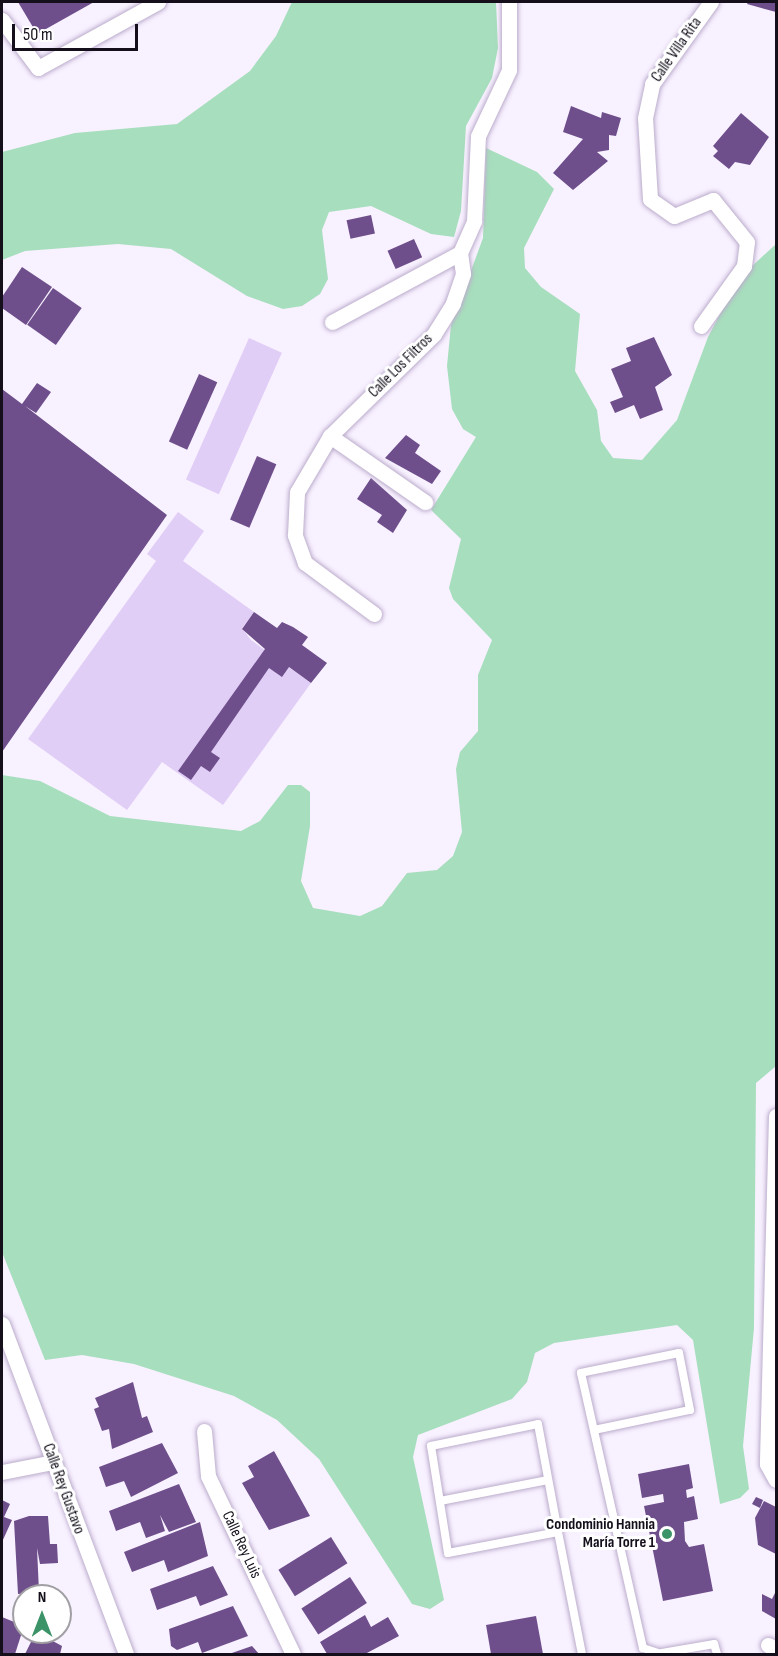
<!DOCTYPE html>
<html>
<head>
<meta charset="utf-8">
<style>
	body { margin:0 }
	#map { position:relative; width:778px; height:1656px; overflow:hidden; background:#f8f1ff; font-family:"Sofia Sans Condensed",sans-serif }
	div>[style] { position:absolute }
	.green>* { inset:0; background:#a7debd }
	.water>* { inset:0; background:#e1cef6; transform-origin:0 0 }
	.building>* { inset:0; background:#6e4f8b; transform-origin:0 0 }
	.roads { filter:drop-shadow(0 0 2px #bbaccc) drop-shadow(0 0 2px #bbaccc) }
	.lane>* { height:8px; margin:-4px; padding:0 4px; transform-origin:4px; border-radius:4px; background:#fff }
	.street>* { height:15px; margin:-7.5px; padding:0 7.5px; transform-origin:7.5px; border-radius:7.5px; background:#fff }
	.dots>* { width:16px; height:16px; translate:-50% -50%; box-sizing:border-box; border:3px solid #fff; border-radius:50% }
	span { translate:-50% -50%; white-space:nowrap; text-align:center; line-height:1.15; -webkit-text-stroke:6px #fff; paint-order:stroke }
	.street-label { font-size:16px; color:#140f1a }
	.poi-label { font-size:16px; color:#140f1a; font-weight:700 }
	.right { translate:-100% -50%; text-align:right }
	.frame { position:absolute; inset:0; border:3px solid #140f1a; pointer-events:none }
	.north { position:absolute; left:12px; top:1584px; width:60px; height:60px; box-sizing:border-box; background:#fff; border:2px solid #a19fa3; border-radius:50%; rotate:0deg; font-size:16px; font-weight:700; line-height:24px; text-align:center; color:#140f1a }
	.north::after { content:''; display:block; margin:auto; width:21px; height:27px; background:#3c9367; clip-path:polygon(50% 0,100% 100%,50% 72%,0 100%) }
	.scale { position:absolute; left:12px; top:24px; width:126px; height:27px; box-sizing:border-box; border:3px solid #140f1a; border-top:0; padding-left:8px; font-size:18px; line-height:21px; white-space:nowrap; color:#140f1a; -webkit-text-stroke:4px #fff; paint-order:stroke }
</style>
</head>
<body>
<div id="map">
	<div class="green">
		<div style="clip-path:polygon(292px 2px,496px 2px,498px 48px,492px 78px,466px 126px,461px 211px,454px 237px,431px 234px,371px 206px,329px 212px,322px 230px,328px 279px,320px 294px,302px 306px,283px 309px,247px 296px,171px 249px,118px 244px,25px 251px,2px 260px,2px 152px,75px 133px,177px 124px,250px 71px,276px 36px)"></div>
		<div style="clip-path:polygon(486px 148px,537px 172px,554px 189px,524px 248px,525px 268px,541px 287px,580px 314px,575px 371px,597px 410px,601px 441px,613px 458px,642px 460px,677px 420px,708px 337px,739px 278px,776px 244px,776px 1066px,756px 1083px,754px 1328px,743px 1446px,749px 1489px,740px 1498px,720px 1504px,693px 1340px,677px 1325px,554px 1343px,535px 1353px,527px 1382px,512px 1399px,418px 1435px,413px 1457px,444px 1600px,430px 1609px,412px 1604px,319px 1459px,277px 1420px,234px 1396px,134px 1364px,82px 1355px,45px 1360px,2px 1252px,2px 775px,40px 781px,110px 816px,241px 831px,260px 821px,288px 785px,301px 785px,310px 792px,310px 826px,301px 881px,313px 908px,360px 916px,382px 906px,407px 873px,437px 870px,453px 856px,462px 832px,456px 769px,460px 752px,478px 731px,478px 675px,492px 640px,453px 599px,449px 588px,461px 539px,431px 510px,476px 437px,463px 429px,452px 409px,447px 366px,451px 325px,483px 238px)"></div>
	</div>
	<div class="water">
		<div style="left:249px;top:338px;width:36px;height:155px;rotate:24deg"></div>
		<div style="clip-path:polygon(178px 512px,204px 531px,183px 561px,254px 612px,242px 628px,251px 640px,311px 683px,223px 805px,162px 762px,127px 810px,28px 739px,156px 561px,147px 554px)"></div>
	</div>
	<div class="building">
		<div style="clip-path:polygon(18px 2px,94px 2px,37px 34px)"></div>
		<div style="clip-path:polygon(748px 2px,776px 2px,776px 12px,747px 4px)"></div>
		<div style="clip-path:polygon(571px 106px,601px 118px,602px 112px,621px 118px,616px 136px,609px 135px,609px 150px,597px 152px,608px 161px,573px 190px,553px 173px,583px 139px,563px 132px)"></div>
		<div style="clip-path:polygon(741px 113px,769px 137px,750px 165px,735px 162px,729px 169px,713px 156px,718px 151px,713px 146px)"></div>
		<div style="left:371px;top:215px;width:19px;height:25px;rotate:78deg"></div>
		<div style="left:414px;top:239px;width:20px;height:29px;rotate:66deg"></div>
		<div style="clip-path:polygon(22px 267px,52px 287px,26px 325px,2px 308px,2px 297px)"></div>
		<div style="left:53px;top:288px;width:35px;height:45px;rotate:35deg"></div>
		<div style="clip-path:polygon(654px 337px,672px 375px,655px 387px,663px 410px,640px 419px,634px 405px,615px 413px,610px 402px,623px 397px,611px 369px,631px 361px,626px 348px)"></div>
		<div style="left:199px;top:374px;width:20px;height:74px;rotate:24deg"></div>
		<div style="clip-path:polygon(37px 383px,51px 392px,36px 413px,25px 406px,167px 515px,2px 752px,2px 389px,22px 404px)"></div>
		<div style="clip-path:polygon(406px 435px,420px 445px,415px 453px,441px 471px,432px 484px,385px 458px)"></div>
		<div style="left:257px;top:456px;width:21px;height:69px;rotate:23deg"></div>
		<div style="clip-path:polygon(371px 478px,407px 510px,393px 533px,377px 522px,382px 515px,357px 499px)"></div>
		<div style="clip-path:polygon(254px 612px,277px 628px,282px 622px,293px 627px,308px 637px,302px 645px,327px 663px,311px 683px,289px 667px,282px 677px,269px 668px,211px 752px,220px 758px,210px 772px,201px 766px,191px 780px,178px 771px,265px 649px,242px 629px)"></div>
		<div style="clip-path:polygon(133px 1382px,142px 1418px,147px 1416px,153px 1432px,112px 1449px,109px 1429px,102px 1431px,94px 1409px,99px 1407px,95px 1398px)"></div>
		<div style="clip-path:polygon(162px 1443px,178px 1473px,131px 1497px,124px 1481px,106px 1487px,99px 1467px)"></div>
		<div style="clip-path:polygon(274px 1451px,310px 1516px,269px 1530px,242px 1483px,254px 1477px,248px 1466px)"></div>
		<div style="clip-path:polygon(689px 1464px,693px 1488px,686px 1490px,687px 1498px,694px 1496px,698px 1519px,684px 1522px,685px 1541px,689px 1547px,704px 1544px,713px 1591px,663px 1601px,644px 1506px,664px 1502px,663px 1494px,642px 1498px,638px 1474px)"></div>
		<div style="clip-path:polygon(179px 1484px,196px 1522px,169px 1532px,160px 1515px,165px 1531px,146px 1538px,140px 1522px,116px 1531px,109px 1511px)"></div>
		<div style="clip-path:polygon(756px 1497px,763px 1500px,760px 1508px,752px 1504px)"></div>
		<div style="clip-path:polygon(2px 1500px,10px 1504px,4px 1517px,12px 1520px,2px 1542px)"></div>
		<div style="clip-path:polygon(764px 1501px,776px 1507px,776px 1554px,758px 1545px,755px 1518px)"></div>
		<div style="clip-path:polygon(29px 1516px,48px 1516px,50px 1544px,57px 1544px,58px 1563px,40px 1564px,37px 1548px,39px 1592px,18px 1594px,14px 1521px)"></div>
		<div style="clip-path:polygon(200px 1522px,208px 1556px,168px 1572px,164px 1560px,132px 1572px,124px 1552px)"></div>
		<div style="left:331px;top:1537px;width:31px;height:62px;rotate:58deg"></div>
		<div style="clip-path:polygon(213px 1566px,228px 1595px,200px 1606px,196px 1596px,157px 1610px,150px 1589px)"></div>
		<div style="left:350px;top:1577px;width:31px;height:58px;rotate:57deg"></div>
		<div style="clip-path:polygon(776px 1591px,776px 1619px,762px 1611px,762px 1594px,772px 1599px)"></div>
		<div style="clip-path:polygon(233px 1606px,248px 1636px,202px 1653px,198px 1642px,177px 1650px,171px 1646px,169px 1629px)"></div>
		<div style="clip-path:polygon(365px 1615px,371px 1627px,388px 1617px,399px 1636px,365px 1654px,327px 1654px,320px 1642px)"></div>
		<div style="clip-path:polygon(536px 1616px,543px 1654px,491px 1654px,486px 1625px)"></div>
		<div style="clip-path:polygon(2px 1617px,24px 1626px,15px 1654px,2px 1654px)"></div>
		<div style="clip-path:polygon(36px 1632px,62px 1646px,60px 1654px,25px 1654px)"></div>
		<div style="clip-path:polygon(252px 1646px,259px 1654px,229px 1654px)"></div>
	</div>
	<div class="roads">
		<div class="lane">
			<div style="left:594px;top:1430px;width:98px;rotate:-11.8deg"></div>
			<div style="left:690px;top:1410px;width:58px;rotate:-100.9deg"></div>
			<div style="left:679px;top:1353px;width:100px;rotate:168.5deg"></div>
			<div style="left:581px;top:1373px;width:282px;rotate:77.3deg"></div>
			<div style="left:643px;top:1648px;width:20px;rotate:18deg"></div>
			<div style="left:440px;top:1501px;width:110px;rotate:-11deg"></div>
			<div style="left:558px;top:1532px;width:112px;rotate:169.2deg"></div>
			<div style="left:448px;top:1553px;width:108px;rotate:-99deg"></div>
			<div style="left:431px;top:1446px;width:109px;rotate:-11.6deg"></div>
			<div style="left:538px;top:1424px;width:110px;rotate:79.5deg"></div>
			<div style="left:558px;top:1532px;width:124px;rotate:78.9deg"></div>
			<div style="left:662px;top:1653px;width:53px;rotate:-9.8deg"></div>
			<div style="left:714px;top:1644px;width:10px;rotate:73deg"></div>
		</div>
		<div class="street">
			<div style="left:2px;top:20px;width:60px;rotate:53.1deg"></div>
			<div style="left:38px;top:68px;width:137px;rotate:-28.8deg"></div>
			<div style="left:332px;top:322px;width:145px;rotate:-28.3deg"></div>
			<div style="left:701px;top:326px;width:74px;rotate:-54.4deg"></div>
			<div style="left:744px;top:266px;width:24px;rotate:-83deg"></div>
			<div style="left:747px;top:242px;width:54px;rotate:-129deg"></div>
			<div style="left:713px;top:200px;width:42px;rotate:157.7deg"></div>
			<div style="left:674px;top:216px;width:29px;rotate:-145deg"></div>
			<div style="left:650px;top:199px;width:81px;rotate:-93.5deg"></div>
			<div style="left:645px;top:118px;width:35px;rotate:-78deg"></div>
			<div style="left:652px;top:84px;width:101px;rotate:-54.3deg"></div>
			<div style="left:330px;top:436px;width:116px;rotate:34.8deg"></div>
			<div style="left:374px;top:614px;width:86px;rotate:-143.5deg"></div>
			<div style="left:305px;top:563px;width:30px;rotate:-110deg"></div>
			<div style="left:295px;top:535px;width:43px;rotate:-87.3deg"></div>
			<div style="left:297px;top:492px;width:65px;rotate:-59.5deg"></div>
			<div style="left:330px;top:436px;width:146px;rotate:-44.4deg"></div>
			<div style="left:434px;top:334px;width:36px;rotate:-58deg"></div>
			<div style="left:453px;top:303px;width:31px;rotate:-71deg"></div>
			<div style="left:463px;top:274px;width:21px;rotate:-98deg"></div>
			<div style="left:460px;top:253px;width:35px;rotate:-66deg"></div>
			<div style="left:474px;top:221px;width:85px;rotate:-87.3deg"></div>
			<div style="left:478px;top:136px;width:73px;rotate:-64.8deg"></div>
			<div style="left:509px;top:70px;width:68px;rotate:-90deg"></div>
			<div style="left:776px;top:1116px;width:348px;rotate:91.5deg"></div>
			<div style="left:767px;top:1464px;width:18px;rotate:61deg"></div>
			<div style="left:2px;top:1324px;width:353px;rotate:69.4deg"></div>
			<div style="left:204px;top:1431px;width:45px;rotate:84.9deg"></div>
			<div style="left:208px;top:1476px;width:197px;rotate:64.5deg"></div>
			<div style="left:2px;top:1472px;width:52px;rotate:-11.1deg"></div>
			<div style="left:768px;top:1645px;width:9px;rotate:27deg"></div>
		</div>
	</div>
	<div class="dots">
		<div style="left:667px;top:1534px;background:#3c9367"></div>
	</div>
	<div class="street-label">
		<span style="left:677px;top:50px;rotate:-55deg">Calle Villa Rita</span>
		<span style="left:401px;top:366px;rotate:-45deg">Calle Los Filtros</span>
		<span style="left:63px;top:1489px;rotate:70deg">Calle Rey Gustavo</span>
		<span style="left:241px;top:1545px;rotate:65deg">Calle Rey Luis</span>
	</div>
	<div class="poi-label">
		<span class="right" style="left:655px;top:1534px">Condominio Hannia<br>María Torre 1</span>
	</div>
	<div class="frame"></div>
	<div class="north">N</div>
	<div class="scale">50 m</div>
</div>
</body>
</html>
